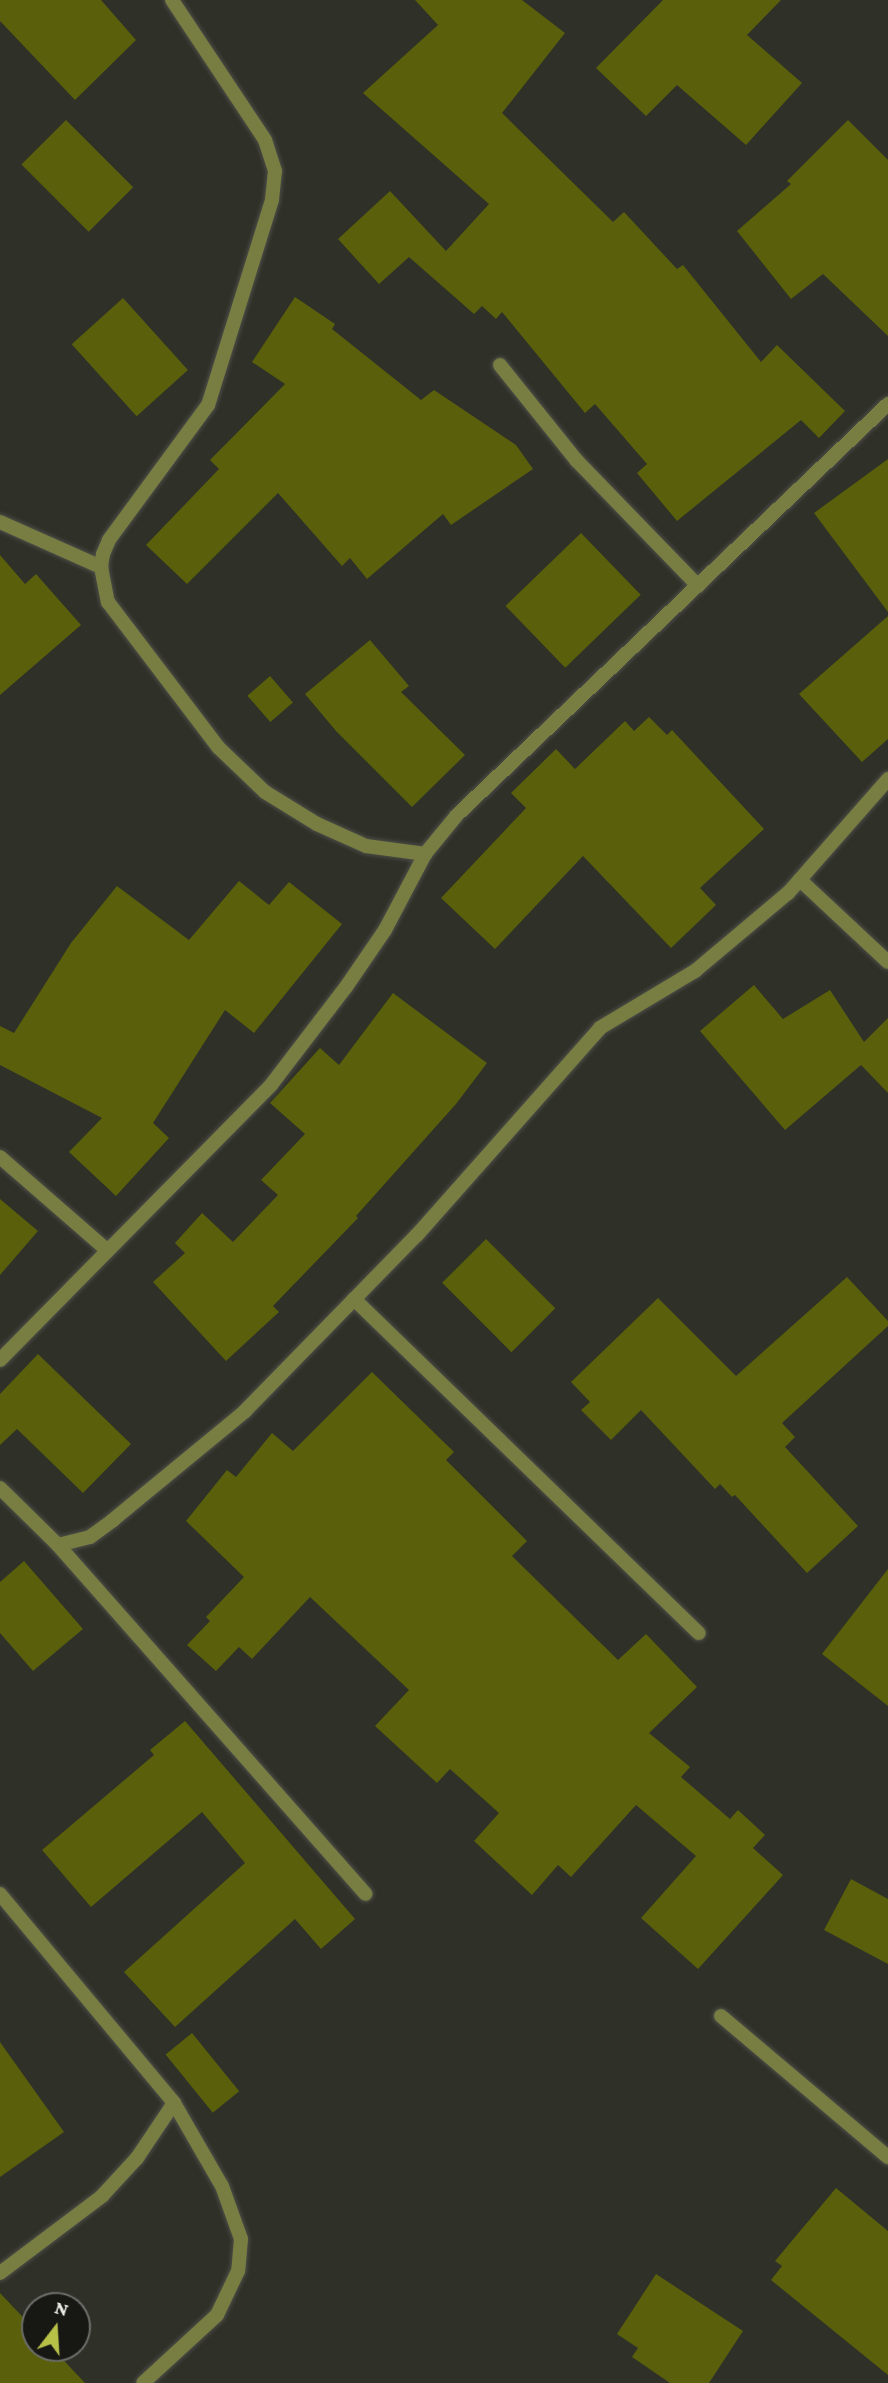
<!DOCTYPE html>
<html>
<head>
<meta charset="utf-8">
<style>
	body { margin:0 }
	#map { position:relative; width:888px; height:2383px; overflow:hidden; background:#2f3028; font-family:"Crimson Pro",serif }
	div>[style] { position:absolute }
	.building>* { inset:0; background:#595f0b; transform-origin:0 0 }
	.roads { filter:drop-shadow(0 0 2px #4d4e47) drop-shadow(0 0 2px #4d4e47) }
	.service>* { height:14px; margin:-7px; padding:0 7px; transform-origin:7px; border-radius:7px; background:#787e42 }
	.minor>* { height:14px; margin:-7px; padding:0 7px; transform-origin:7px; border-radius:7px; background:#787e42 }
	span { translate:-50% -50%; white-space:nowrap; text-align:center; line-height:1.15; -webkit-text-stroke:5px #171714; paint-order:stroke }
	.north { position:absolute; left:21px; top:2292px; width:70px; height:70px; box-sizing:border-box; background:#171714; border:2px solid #6c6d69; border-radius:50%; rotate:17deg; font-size:19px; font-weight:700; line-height:28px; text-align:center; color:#ecede8 }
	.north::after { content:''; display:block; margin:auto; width:24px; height:32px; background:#b7c148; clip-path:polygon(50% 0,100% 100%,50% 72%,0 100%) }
</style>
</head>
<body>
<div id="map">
	<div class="building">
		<div style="clip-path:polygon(0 0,101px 0,136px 40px,75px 100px,0 21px)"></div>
		<div style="clip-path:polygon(415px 0,522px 0,565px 33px,502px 113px,613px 222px,624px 212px,677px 269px,683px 265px,761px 362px,777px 345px,845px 411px,819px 438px,801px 420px,677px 521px,637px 473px,647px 464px,595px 404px,585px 413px,502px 312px,496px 319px,482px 306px,474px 314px,409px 257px,379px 284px,338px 239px,390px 191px,446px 251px,489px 204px,363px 93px,438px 25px)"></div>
		<div style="clip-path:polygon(663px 0,781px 0,747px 35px,802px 83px,746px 145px,677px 85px,646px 116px,596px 68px)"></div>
		<div style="left:66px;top:120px;width:95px;height:63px;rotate:45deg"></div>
		<div style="clip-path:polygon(848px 120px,888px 160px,888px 336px,823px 274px,791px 299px,737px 231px,791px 184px,787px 181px)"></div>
		<div style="clip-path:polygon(295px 297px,335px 324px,332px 329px,421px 400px,434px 390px,516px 445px,533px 469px,451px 525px,443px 514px,367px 579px,350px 558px,342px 566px,278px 493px,187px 584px,146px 545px,219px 469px,210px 460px,285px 384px,252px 362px)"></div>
		<div style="left:123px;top:298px;width:97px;height:69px;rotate:48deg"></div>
		<div style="clip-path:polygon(888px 459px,888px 612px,814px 513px)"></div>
		<div style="left:581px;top:533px;width:86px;height:105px;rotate:46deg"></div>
		<div style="clip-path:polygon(0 555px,25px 584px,36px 574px,81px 625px,0 695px)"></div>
		<div style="clip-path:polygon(888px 616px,888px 739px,862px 762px,799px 694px)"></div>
		<div style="clip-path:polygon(370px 640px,409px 686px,401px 692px,465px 755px,412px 807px,336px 731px,305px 694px)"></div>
		<div style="left:270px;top:676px;width:35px;height:30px;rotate:49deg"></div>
		<div style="clip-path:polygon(649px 717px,667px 735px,672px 730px,764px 829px,700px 888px,716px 905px,671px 948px,583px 856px,495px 949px,441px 898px,526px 808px,511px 793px,556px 749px,575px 769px,625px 721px,634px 731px)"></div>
		<div style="clip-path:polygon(239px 881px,269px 905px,289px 882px,342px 924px,254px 1033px,225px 1010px,153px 1123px,169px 1138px,116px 1196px,69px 1152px,102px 1118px,0 1065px,0 1026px,14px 1033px,71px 943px,117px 886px,189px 940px)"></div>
		<div style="clip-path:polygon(754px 985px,783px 1019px,830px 990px,864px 1042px,888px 1018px,888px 1093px,861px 1065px,785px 1130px,700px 1031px)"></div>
		<div style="clip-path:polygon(393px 993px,487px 1063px,456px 1104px,356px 1216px,358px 1218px,273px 1306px,279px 1312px,226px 1361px,153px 1282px,185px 1253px,175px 1243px,202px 1213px,233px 1242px,278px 1195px,261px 1180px,305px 1134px,270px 1103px,320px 1048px,339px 1065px)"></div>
		<div style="clip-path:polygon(0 1199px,38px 1231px,0 1275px)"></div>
		<div style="left:486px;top:1239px;width:98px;height:62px;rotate:45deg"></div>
		<div style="clip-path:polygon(847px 1277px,888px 1321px,888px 1326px,782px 1423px,795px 1437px,785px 1447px,858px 1526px,807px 1573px,735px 1495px,732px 1497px,720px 1484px,715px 1489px,641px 1410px,611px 1440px,581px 1410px,590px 1402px,571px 1382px,658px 1298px,736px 1376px)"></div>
		<div style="clip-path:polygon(38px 1354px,131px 1444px,83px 1493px,17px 1429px,0 1445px,0 1394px)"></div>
		<div style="clip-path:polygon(372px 1372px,454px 1452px,446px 1460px,527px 1541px,512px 1556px,618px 1660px,646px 1634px,697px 1687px,649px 1733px,690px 1767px,681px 1777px,730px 1819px,738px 1810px,765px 1835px,753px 1848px,783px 1875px,698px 1969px,641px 1918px,696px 1856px,636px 1805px,571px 1877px,558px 1865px,532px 1895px,474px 1841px,499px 1813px,450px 1769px,437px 1783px,375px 1726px,409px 1690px,310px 1597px,252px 1659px,239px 1647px,216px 1671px,187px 1645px,210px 1621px,206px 1617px,244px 1577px,186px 1521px,227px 1470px,236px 1477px,272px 1433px,293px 1451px)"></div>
		<div style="clip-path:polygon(24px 1561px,83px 1629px,33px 1671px,0 1633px,0 1582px)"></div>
		<div style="clip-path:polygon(888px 1569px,888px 1706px,822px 1654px)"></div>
		<div style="clip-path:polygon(185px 1721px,355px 1919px,321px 1949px,295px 1919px,175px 2027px,124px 1972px,245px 1863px,202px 1812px,91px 1907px,42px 1850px,154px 1755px,150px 1750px)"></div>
		<div style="clip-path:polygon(851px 1879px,888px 1899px,888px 1964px,824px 1930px)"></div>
		<div style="left:192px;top:2033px;width:75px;height:34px;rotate:51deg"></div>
		<div style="clip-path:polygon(0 2042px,64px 2132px,0 2177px)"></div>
		<div style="clip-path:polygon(836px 2188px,888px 2231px,888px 2375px,771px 2280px,782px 2266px,775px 2261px)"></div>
		<div style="clip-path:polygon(656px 2274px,743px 2331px,709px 2383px,670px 2383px,632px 2357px,638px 2348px,617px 2334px)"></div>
		<div style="clip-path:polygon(0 2293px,35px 2330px,35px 2348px,52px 2348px,85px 2383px,0 2383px)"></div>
	</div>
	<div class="roads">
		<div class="service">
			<div style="left:500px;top:365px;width:123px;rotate:51.3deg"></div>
			<div style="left:577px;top:461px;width:174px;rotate:45.9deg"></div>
			<div style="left:0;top:1157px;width:142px;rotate:41deg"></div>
			<div style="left:58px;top:1545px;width:465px;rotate:48.6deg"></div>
		</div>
		<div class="minor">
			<div style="left:172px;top:0;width:168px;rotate:56.4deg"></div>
			<div style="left:265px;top:140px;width:33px;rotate:72deg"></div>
			<div style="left:275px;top:171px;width:29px;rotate:96deg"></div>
			<div style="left:272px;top:200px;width:215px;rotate:107.3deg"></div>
			<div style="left:208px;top:405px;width:167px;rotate:126.3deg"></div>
			<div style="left:109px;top:540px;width:15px;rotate:113deg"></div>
			<div style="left:103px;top:554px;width:13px;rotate:99deg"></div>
			<div style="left:101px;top:567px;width:36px;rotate:79deg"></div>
			<div style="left:108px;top:602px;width:183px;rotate:52.8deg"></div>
			<div style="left:219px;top:748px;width:64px;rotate:43.7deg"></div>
			<div style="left:265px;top:792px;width:61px;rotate:31.6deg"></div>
			<div style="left:317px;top:824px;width:54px;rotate:24.2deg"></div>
			<div style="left:366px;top:846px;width:60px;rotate:7.7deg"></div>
			<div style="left:0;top:522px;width:111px;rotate:24deg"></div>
			<div style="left:800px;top:880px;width:120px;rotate:43deg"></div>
			<div style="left:354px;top:1299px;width:480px;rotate:44.1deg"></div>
			<div style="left:0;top:1360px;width:386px;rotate:-45.4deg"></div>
			<div style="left:271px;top:1085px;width:123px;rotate:-52.6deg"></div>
			<div style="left:346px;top:987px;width:69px;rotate:-55.6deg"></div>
			<div style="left:385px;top:930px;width:86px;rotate:-62.2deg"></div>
			<div style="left:425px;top:854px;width:50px;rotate:-50.6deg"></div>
			<div style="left:457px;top:815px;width:596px;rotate:-43.64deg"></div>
			<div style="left:0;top:1488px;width:81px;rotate:44.5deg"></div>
			<div style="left:58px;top:1545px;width:33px;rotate:-14deg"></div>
			<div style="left:90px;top:1537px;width:29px;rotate:-36deg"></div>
			<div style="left:113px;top:1520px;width:171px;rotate:-39.5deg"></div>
			<div style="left:245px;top:1411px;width:246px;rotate:-45.7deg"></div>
			<div style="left:417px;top:1235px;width:276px;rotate:-48.5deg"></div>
			<div style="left:600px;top:1028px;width:111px;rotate:-31deg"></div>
			<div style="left:695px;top:971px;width:121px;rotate:-40deg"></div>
			<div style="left:788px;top:893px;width:152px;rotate:-48.7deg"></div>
			<div style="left:0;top:1894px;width:272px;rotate:50.2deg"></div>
			<div style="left:174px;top:2103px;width:96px;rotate:60deg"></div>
			<div style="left:222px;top:2186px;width:56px;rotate:70.3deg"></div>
			<div style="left:241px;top:2239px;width:32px;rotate:95deg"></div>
			<div style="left:238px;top:2271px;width:49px;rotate:115.5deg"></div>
			<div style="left:217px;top:2315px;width:100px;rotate:137.4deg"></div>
			<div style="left:721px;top:2016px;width:219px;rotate:40.2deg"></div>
			<div style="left:0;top:2273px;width:128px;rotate:-37deg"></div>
			<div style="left:102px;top:2196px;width:52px;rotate:-47.4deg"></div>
			<div style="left:137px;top:2158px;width:66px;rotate:-56.1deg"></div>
		</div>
	</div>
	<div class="north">N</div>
</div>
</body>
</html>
